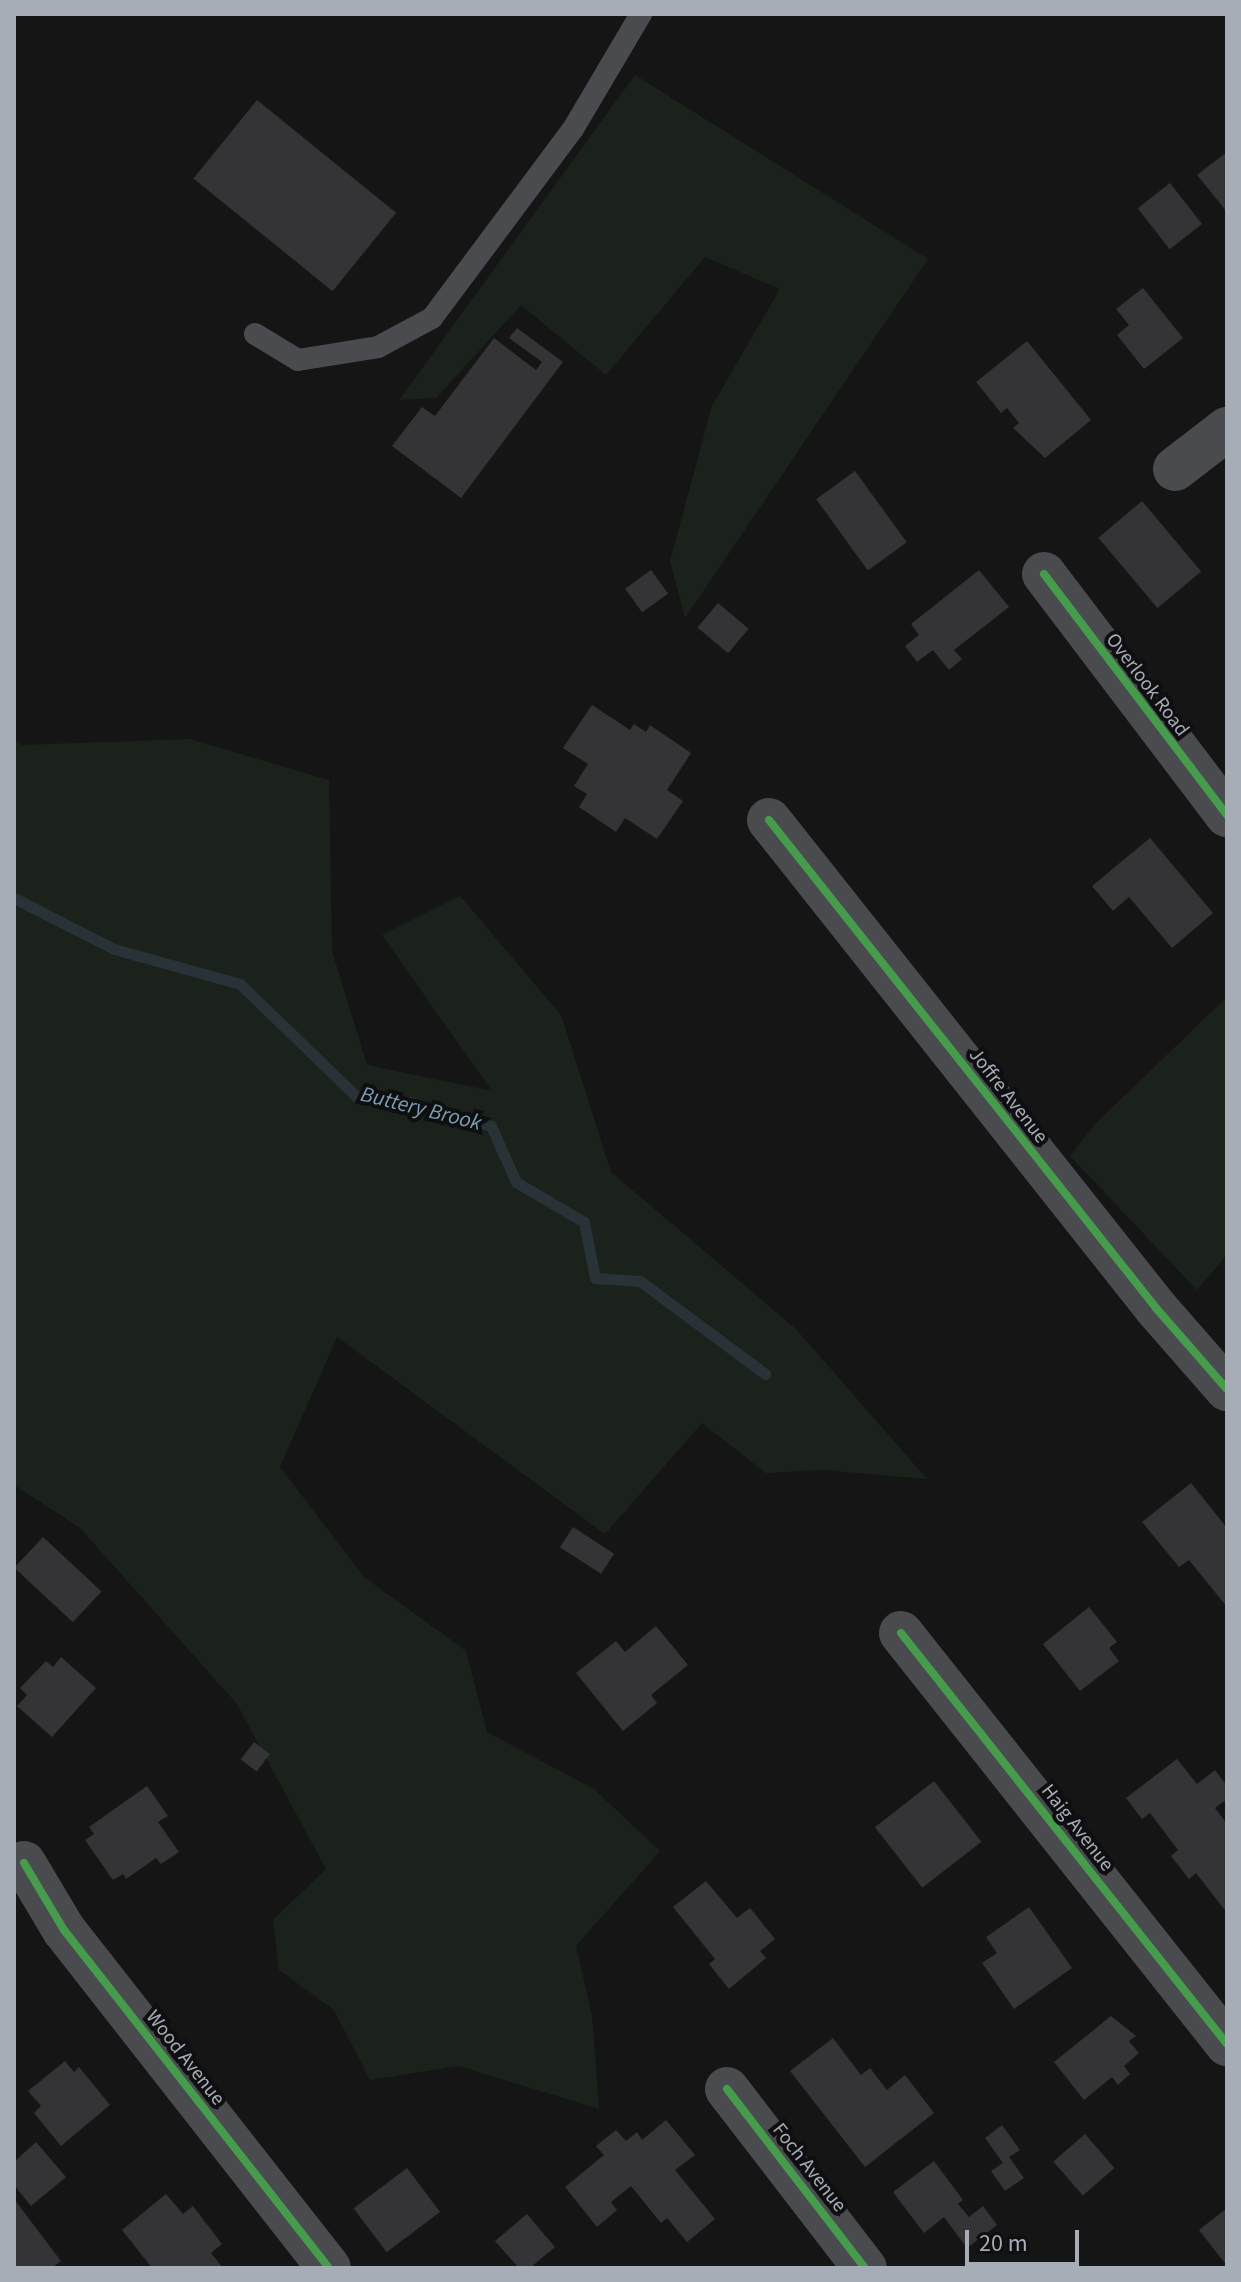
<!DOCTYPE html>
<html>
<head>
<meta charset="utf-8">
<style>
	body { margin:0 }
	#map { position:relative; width:1241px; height:2282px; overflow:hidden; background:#151515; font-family:"Source Sans 3",sans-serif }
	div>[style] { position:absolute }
	.green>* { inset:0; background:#1b221c }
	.stream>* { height:11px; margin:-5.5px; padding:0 5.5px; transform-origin:5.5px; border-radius:5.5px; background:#283237 }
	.building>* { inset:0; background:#343436; transform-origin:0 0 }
	.lane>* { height:22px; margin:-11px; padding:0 11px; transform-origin:11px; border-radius:11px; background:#494b4e }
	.street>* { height:44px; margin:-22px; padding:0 22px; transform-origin:22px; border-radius:22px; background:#494b4e }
	.cycleway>* { height:8px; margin:-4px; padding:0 4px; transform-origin:4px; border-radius:4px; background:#469c4c }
	span { translate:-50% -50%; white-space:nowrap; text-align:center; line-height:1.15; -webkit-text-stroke:8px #0f0f11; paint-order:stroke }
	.street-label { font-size:20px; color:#a6adb6 }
	.water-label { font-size:22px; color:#7c9fb2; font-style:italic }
	.frame { position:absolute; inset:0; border:16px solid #a6adb6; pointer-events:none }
	.scale { position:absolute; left:965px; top:2230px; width:114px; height:36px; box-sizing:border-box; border:4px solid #a6adb6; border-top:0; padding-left:10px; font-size:24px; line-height:28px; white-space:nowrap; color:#a6adb6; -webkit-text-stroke:6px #0f0f11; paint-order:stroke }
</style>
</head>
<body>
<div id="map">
	<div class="green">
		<div style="clip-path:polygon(635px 75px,928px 259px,685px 618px,670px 561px,712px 406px,780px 289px,705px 257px,606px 375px,521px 305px,436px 398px,399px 400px)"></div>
		<div style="clip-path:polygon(190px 739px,329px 780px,332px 951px,367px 1065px,492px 1091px,382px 935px,460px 896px,561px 1015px,611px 1172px,796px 1329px,927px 1479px,823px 1470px,766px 1473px,702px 1423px,605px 1534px,337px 1337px,280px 1467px,364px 1577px,466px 1651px,487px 1732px,594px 1789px,660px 1851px,576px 1946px,592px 2016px,599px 2109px,459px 2066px,370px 2080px,334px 2010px,279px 1970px,273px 1920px,326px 1869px,237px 1704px,80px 1528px,14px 1485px,14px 740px,22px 745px)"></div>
		<div style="clip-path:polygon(1227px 997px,1227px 1255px,1197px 1290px,1070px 1156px,1097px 1122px)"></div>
	</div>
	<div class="stream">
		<div style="left:14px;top:898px;width:112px;rotate:27deg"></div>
		<div style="left:114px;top:949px;width:131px;rotate:15.5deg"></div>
		<div style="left:240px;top:984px;width:164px;rotate:44deg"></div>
		<div style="left:358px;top:1098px;width:52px;rotate:4.4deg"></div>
		<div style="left:410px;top:1102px;width:84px;rotate:16.5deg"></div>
		<div style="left:491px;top:1126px;width:61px;rotate:65.9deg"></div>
		<div style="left:516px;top:1182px;width:79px;rotate:30.5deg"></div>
		<div style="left:584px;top:1222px;width:57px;rotate:78.9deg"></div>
		<div style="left:595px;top:1278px;width:45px;rotate:3.8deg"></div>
		<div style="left:640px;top:1281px;width:156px;rotate:36.6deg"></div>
	</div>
	<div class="building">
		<div style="left:257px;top:100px;width:179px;height:101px;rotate:39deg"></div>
		<div style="clip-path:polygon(1227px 152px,1227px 212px,1197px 175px)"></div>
		<div style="left:1170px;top:183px;width:52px;height:41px;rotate:52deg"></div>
		<div style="clip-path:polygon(1143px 288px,1183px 338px,1144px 369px,1117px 335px,1129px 325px,1116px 309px)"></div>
		<div style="clip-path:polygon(517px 328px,563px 362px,461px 498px,392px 446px,422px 407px,435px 416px,494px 338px,536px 370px,542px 362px,509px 338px)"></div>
		<div style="clip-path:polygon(1027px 341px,1091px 420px,1045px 458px,1013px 428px,1019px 423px,1007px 408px,1001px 413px,976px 382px)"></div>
		<div style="left:855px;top:471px;width:88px;height:48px;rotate:54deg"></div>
		<div style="left:1142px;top:501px;width:92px;height:57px;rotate:50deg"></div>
		<div style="left:651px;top:570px;width:29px;height:32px;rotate:54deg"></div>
		<div style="clip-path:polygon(979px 570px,1009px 607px,954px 650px,962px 659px,949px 670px,933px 650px,917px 662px,905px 646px,919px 635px,911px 624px)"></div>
		<div style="left:718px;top:603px;width:40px;height:32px;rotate:40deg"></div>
		<div style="clip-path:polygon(592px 705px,630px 730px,634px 724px,646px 732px,650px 725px,691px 753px,667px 790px,683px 801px,657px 839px,625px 818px,616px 832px,579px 807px,587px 794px,574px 786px,588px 764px,563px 748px)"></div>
		<div style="clip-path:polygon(1150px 838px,1213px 913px,1172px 948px,1129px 897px,1113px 911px,1092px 886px)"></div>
		<div style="clip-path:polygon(1191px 1483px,1227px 1528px,1227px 1607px,1189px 1560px,1179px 1567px,1142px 1522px)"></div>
		<div style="left:573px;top:1527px;width:49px;height:24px;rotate:33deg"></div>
		<div style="left:43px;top:1537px;width:80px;height:42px;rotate:43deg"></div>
		<div style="clip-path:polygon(1089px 1607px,1117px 1642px,1109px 1648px,1119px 1661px,1080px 1691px,1043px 1644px)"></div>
		<div style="clip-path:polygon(656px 1626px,688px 1665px,651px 1695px,657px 1703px,623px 1731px,576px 1673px,616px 1641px,625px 1652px)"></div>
		<div style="clip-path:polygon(61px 1657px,96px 1688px,52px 1737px,17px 1706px,27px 1695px,20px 1688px,46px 1661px,53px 1667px)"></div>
		<div style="left:254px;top:1742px;width:20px;height:22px;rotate:37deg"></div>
		<div style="clip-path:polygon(1177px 1759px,1197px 1784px,1215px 1770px,1227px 1786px,1227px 1799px,1215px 1808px,1227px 1824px,1227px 1913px,1196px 1873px,1189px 1879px,1171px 1856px,1178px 1850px,1150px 1813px,1142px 1819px,1126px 1798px)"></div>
		<div style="left:934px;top:1781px;width:77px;height:75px;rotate:52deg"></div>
		<div style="clip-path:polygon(147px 1786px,168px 1816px,158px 1822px,179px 1852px,161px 1864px,156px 1858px,126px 1879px,123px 1874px,113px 1880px,85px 1840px,94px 1834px,89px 1827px)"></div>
		<div style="clip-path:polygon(706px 1881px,737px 1918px,750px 1908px,775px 1939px,760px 1951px,766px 1958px,729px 1989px,709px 1964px,715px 1959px,673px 1907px)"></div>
		<div style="clip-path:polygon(1029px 1907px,1072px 1968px,1014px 2009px,982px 1963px,997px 1953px,986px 1937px)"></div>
		<div style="clip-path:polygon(1111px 2016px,1136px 2036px,1129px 2041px,1139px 2053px,1124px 2066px,1130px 2074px,1118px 2085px,1112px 2077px,1084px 2100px,1054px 2062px)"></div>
		<div style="clip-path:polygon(833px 2038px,861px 2075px,870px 2068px,887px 2090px,905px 2075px,934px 2113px,865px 2167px,790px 2071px)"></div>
		<div style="clip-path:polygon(65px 2061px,74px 2072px,79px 2067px,110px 2105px,61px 2146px,34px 2113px,41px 2106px,28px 2091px)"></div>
		<div style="clip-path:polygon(666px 2120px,695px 2155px,675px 2170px,715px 2219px,687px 2242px,667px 2218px,661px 2223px,631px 2186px,611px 2202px,617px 2210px,597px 2227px,565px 2187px,604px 2155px,596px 2146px,616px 2130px,626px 2141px,637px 2132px,642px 2140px)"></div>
		<div style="clip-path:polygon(1002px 2125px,1020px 2150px,1009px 2157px,1024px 2178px,1005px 2191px,991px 2171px,1003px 2163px,985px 2138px)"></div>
		<div style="left:1085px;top:2134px;width:45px;height:42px;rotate:49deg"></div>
		<div style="clip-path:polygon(36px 2142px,66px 2177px,31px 2206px,14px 2185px,14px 2162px)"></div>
		<div style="clip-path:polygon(934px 2161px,963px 2200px,958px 2204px,969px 2217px,983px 2206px,997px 2225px,967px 2248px,944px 2217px,924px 2233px,893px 2192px)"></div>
		<div style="left:407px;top:2168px;width:55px;height:67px;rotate:53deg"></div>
		<div style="clip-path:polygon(166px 2194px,183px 2214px,193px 2206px,222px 2244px,211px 2253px,223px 2268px,152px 2268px,122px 2230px)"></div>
		<div style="clip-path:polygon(14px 2199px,61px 2261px,52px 2268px,14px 2268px)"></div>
		<div style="clip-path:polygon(1227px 2208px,1227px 2266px,1199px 2230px)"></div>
		<div style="clip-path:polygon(527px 2214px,555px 2247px,530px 2268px,519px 2268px,495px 2241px)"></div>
	</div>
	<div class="lane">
		<div style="left:255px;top:334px;width:50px;rotate:31.2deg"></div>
		<div style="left:298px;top:360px;width:81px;rotate:-9.2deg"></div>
		<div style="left:378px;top:347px;width:61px;rotate:-28.2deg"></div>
		<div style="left:432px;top:318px;width:236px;rotate:-53.3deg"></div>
		<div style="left:573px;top:129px;width:134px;rotate:-59.4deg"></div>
	</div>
	<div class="street">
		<div style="left:1175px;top:469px;width:66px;rotate:-37.6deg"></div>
		<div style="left:1044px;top:574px;width:303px;rotate:52.8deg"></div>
		<div style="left:769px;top:820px;width:623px;rotate:51.58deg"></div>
		<div style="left:1156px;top:1308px;width:108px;rotate:48.8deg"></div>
		<div style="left:901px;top:1633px;width:525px;rotate:51.58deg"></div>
		<div style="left:24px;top:1863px;width:78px;rotate:59.2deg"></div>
		<div style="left:64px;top:1930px;width:429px;rotate:51.9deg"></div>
		<div style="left:727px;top:2089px;width:226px;rotate:52.4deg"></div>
	</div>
	<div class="cycleway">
		<div style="left:1044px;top:574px;width:303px;rotate:52.8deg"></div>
		<div style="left:769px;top:820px;width:623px;rotate:51.58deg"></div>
		<div style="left:1156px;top:1308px;width:108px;rotate:48.8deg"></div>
		<div style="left:901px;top:1633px;width:525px;rotate:51.58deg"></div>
		<div style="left:24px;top:1863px;width:78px;rotate:59.2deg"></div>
		<div style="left:64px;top:1930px;width:429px;rotate:51.9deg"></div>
		<div style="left:727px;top:2089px;width:226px;rotate:52.4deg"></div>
	</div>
	<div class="street-label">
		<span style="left:1147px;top:685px;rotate:53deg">Overlook Road</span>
		<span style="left:1008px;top:1096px;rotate:52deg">Joffre Avenue</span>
		<span style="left:1077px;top:1828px;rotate:52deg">Haig Avenue</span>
		<span style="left:185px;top:2058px;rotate:52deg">Wood Avenue</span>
		<span style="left:809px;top:2168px;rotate:52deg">Foch Avenue</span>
	</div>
	<div class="water-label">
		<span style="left:421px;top:1109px;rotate:14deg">Buttery Brook</span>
	</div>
	<div class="frame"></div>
	<div class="scale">20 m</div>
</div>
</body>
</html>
